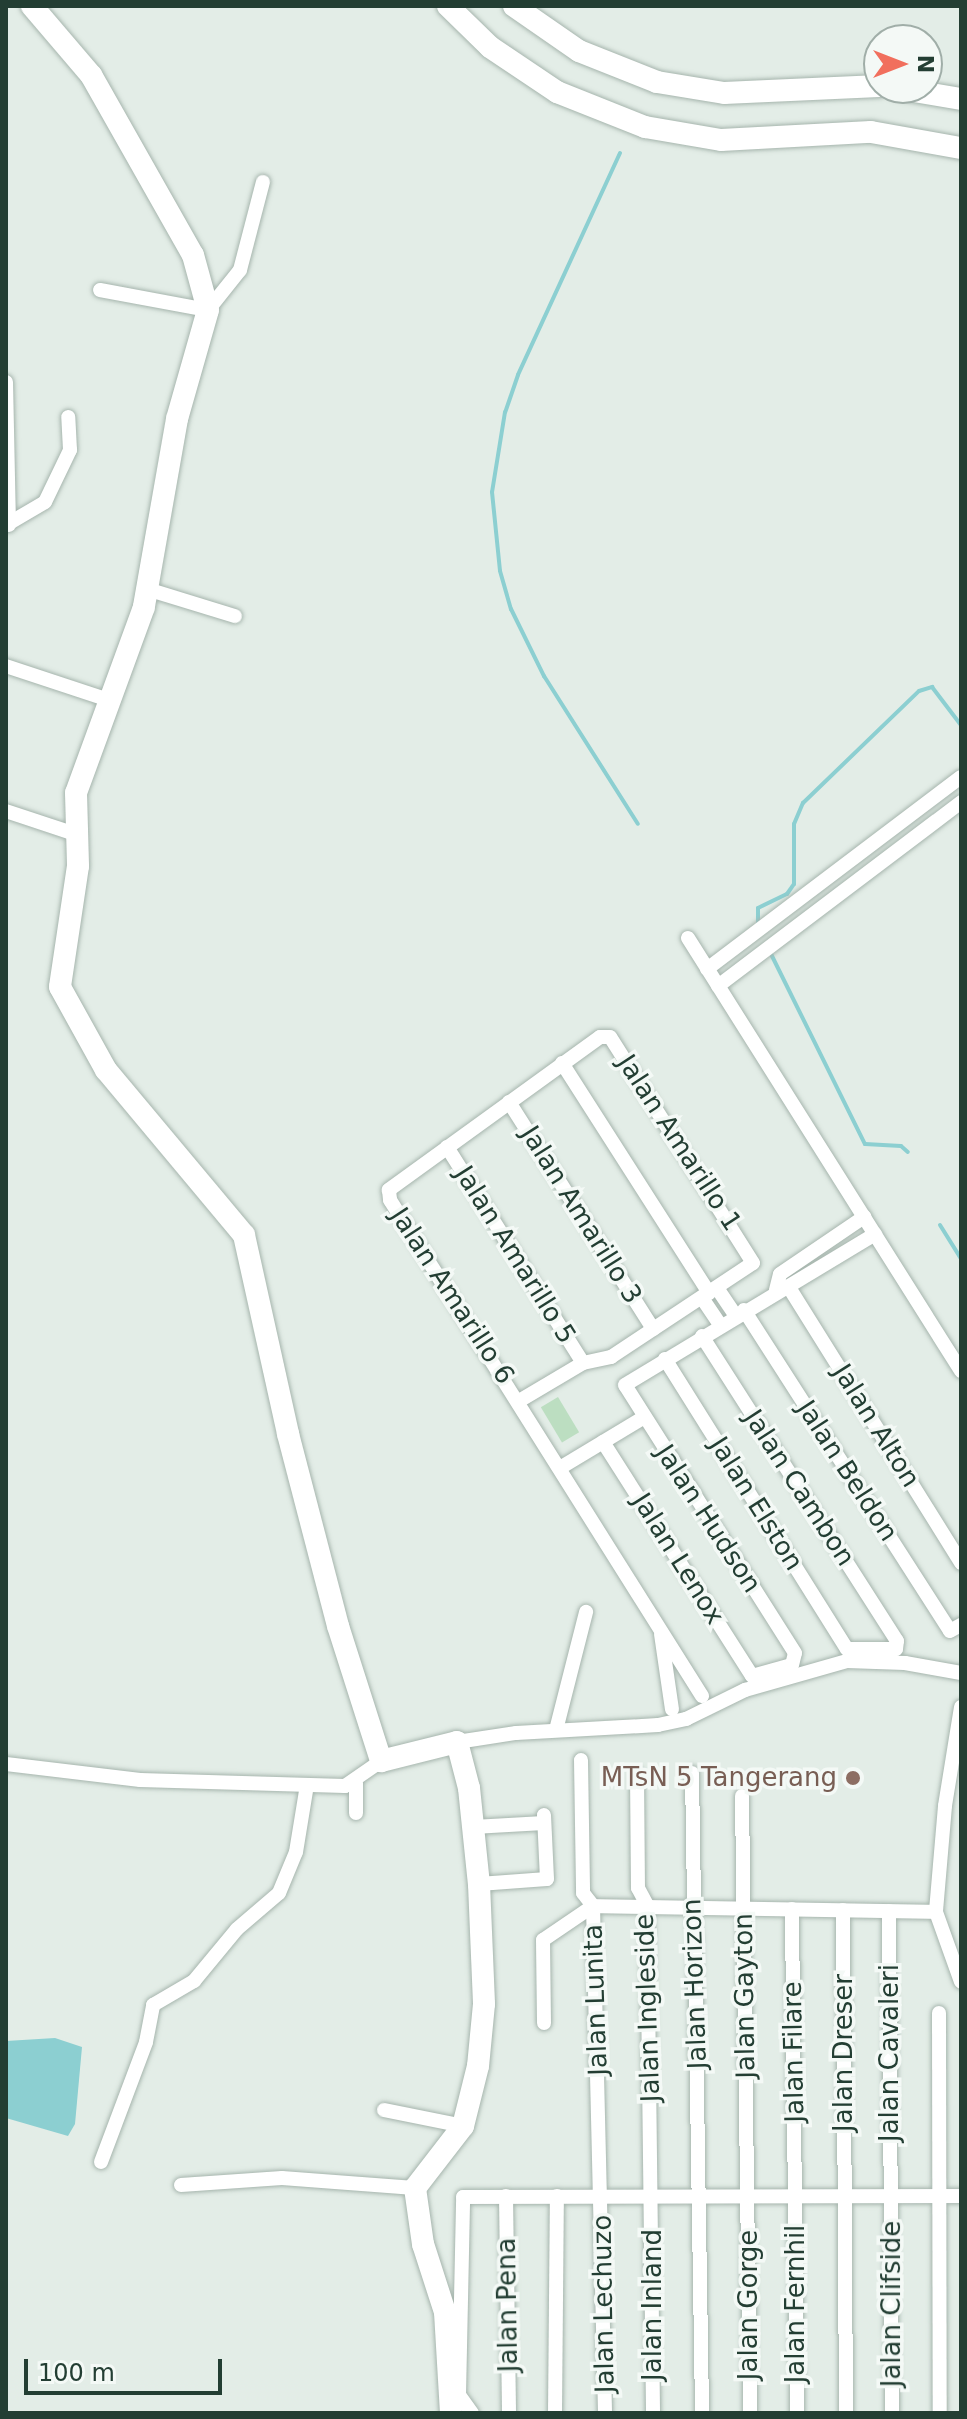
<!DOCTYPE html>
<html>
<head>
<meta charset="utf-8">
<style>
	body { margin:0 }
	#map { position:relative; width:967px; height:2419px; overflow:hidden; background:#e3ede7; font-family:"DejaVu Sans",sans-serif }
	div>[style] { position:absolute }
	.green>* { inset:0; background:#bcdec1; transform-origin:0 0 }
	.water>* { inset:0; background:#8ccfd1 }
	.stream>* { height:4px; margin:-2px; padding:0 2px; transform-origin:2px; border-radius:2px; background:#8ccfd1 }
	.roads { filter:drop-shadow(0 0 2px #a6b5ad) drop-shadow(0 0 2px #a6b5ad) }
	.street>* { height:14px; margin:-7px; padding:0 7px; transform-origin:7px; border-radius:7px; background:#fff }
	.secondary>* { height:22px; margin:-11px; padding:0 11px; transform-origin:11px; border-radius:11px; background:#fff }
	.dots>* { width:22px; height:22px; translate:-50% -50%; box-sizing:border-box; border:4px solid #f4f9f6; border-radius:50% }
	span { translate:-50% -50%; white-space:nowrap; text-align:center; line-height:1.15; -webkit-text-stroke:7px #f4f9f6; paint-order:stroke }
	.street-label { font-size:26px; color:#233e33 }
	.education-label { font-size:26px; color:#785e54 }
	.right { translate:-100% -50%; text-align:right }
	.frame { position:absolute; inset:0; border:8px solid #233e33; pointer-events:none }
	.north { position:absolute; left:863px; top:24px; width:80px; height:80px; box-sizing:border-box; background:#f4f9f6; border:2px solid #a0aea8; border-radius:50%; rotate:90deg; font-size:22px; font-weight:700; line-height:32px; text-align:center; color:#233e33 }
	.north::after { content:''; display:block; margin:auto; width:28px; height:36px; background:#f16f5d; clip-path:polygon(50% 0,100% 100%,50% 72%,0 100%) }
	.scale { position:absolute; left:24px; top:2359px; width:198px; height:36px; box-sizing:border-box; border:4px solid #233e33; border-top:0; padding-left:10px; font-size:24px; line-height:28px; white-space:nowrap; color:#233e33; -webkit-text-stroke:6px #f4f9f6; paint-order:stroke }
</style>
</head>
<body>
<div id="map">
	<div class="green">
		<div style="left:558px;top:1397px;width:41px;height:20px;rotate:59deg"></div>
	</div>
	<div class="water">
		<div style="clip-path:polygon(55px 2038px,82px 2047px,75px 2124px,68px 2136px,6px 2118px,6px 2041px)"></div>
	</div>
	<div class="stream">
		<div style="left:620px;top:153px;width:244px;rotate:114.7deg"></div>
		<div style="left:518px;top:375px;width:39px;rotate:109deg"></div>
		<div style="left:505px;top:412px;width:81px;rotate:99.2deg"></div>
		<div style="left:492px;top:492px;width:79px;rotate:84.2deg"></div>
		<div style="left:500px;top:571px;width:40px;rotate:74deg"></div>
		<div style="left:511px;top:609px;width:75px;rotate:63.8deg"></div>
		<div style="left:544px;top:676px;width:175px;rotate:57.6deg"></div>
		<div style="left:758px;top:926px;width:18px;rotate:-90deg"></div>
		<div style="left:758px;top:908px;width:32px;rotate:-26deg"></div>
		<div style="left:787px;top:894px;width:12px;rotate:-55deg"></div>
		<div style="left:794px;top:884px;width:60px;rotate:-90deg"></div>
		<div style="left:794px;top:824px;width:23px;rotate:-67deg"></div>
		<div style="left:803px;top:803px;width:161px;rotate:-44deg"></div>
		<div style="left:919px;top:691px;width:14px;rotate:-17deg"></div>
		<div style="left:932px;top:687px;width:48px;rotate:52.7deg"></div>
		<div style="left:770px;top:952px;width:214px;rotate:63.7deg"></div>
		<div style="left:865px;top:1144px;width:36px;rotate:3deg"></div>
		<div style="left:901px;top:1146px;width:9px;rotate:41deg"></div>
		<div style="left:940px;top:1225px;width:39px;rotate:58deg"></div>
	</div>
	<div class="roads">
		<div class="street">
			<div style="left:100px;top:290px;width:110px;rotate:10.5deg"></div>
			<div style="left:208px;top:310px;width:51px;rotate:-51.3deg"></div>
			<div style="left:240px;top:270px;width:91px;rotate:-75.4deg"></div>
			<div style="left:6px;top:382px;width:143px;rotate:88.8deg"></div>
			<div style="left:6px;top:525px;width:45px;rotate:-30.5deg"></div>
			<div style="left:45px;top:502px;width:58px;rotate:-64.3deg"></div>
			<div style="left:70px;top:450px;width:33px;rotate:-93deg"></div>
			<div style="left:147px;top:589px;width:92px;rotate:17.1deg"></div>
			<div style="left:6px;top:666px;width:112px;rotate:18.3deg"></div>
			<div style="left:6px;top:811px;width:73px;rotate:18.4deg"></div>
			<div style="left:688px;top:938px;width:512px;rotate:57.77deg"></div>
			<div style="left:707px;top:969px;width:318px;rotate:-37.1deg"></div>
			<div style="left:718px;top:986px;width:305px;rotate:-37.1deg"></div>
			<div style="left:562px;top:1063px;width:273px;rotate:57.4deg"></div>
			<div style="left:509px;top:1102px;width:269px;rotate:57.6deg"></div>
			<div style="left:447px;top:1147px;width:255px;rotate:57.8deg"></div>
			<div style="left:717px;top:1288px;width:32px;rotate:56deg"></div>
			<div style="left:790px;top:1289px;width:323px;rotate:58deg"></div>
			<div style="left:776px;top:1290px;width:16px;rotate:-76deg"></div>
			<div style="left:780px;top:1274px;width:102px;rotate:-34.2deg"></div>
			<div style="left:702px;top:1298px;width:32px;rotate:56deg"></div>
			<div style="left:744px;top:1310px;width:381px;rotate:57.3deg"></div>
			<div style="left:950px;top:1631px;width:13px;rotate:-29deg"></div>
			<div style="left:665px;top:1359px;width:342px;rotate:57.9deg"></div>
			<div style="left:847px;top:1649px;width:49px"></div>
			<div style="left:896px;top:1649px;width:8px;rotate:-83deg"></div>
			<div style="left:897px;top:1641px;width:362px;rotate:-122.6deg"></div>
			<div style="left:519px;top:1401px;width:74px;rotate:-30.7deg"></div>
			<div style="left:583px;top:1363px;width:29px;rotate:-12deg"></div>
			<div style="left:611px;top:1357px;width:170px;rotate:-33.5deg"></div>
			<div style="left:753px;top:1263px;width:267px;rotate:-122.3deg"></div>
			<div style="left:610px;top:1037px;width:10px;rotate:180deg"></div>
			<div style="left:600px;top:1037px;width:261px;rotate:144.1deg"></div>
			<div style="left:389px;top:1190px;width:10px;rotate:84deg"></div>
			<div style="left:390px;top:1200px;width:586px;rotate:57.83deg"></div>
			<div style="left:603px;top:1442px;width:277px;rotate:57.5deg"></div>
			<div style="left:752px;top:1676px;width:41px;rotate:-15.4deg"></div>
			<div style="left:792px;top:1665px;width:12px;rotate:-76deg"></div>
			<div style="left:795px;top:1653px;width:317px;rotate:-122.4deg"></div>
			<div style="left:625px;top:1385px;width:292px;rotate:-31.1deg"></div>
			<div style="left:560px;top:1468px;width:97px;rotate:-31.1deg"></div>
			<div style="left:661px;top:1634px;width:76px;rotate:81.7deg"></div>
			<div style="left:961px;top:1707px;width:100px;rotate:99.2deg"></div>
			<div style="left:945px;top:1806px;width:106px;rotate:94.9deg"></div>
			<div style="left:936px;top:1912px;width:74px;rotate:70.3deg"></div>
			<div style="left:556px;top:1730px;width:122px;rotate:-75.7deg"></div>
			<div style="left:457px;top:1742px;width:60px;rotate:-8.7deg"></div>
			<div style="left:516px;top:1733px;width:142px;rotate:-3.2deg"></div>
			<div style="left:658px;top:1725px;width:29px;rotate:-12deg"></div>
			<div style="left:686px;top:1719px;width:66px;rotate:-26.2deg"></div>
			<div style="left:745px;top:1690px;width:106px;rotate:-15.9deg"></div>
			<div style="left:847px;top:1661px;width:58px;rotate:2deg"></div>
			<div style="left:905px;top:1663px;width:57px;rotate:10.1deg"></div>
			<div style="left:581px;top:1760px;width:133px;rotate:89.1deg"></div>
			<div style="left:583px;top:1893px;width:16px;rotate:52deg"></div>
			<div style="left:593px;top:1906px;width:507px;rotate:88.64deg"></div>
			<div style="left:6px;top:1764px;width:135px;rotate:6.8deg"></div>
			<div style="left:140px;top:1780px;width:205px;rotate:1.7deg"></div>
			<div style="left:345px;top:1786px;width:44px;rotate:-34.8deg"></div>
			<div style="left:692px;top:1773px;width:640px;rotate:89.1deg"></div>
			<div style="left:637px;top:1774px;width:114px;rotate:89.5deg"></div>
			<div style="left:638px;top:1888px;width:19px;rotate:62deg"></div>
			<div style="left:647px;top:1905px;width:508px;rotate:89.32deg"></div>
			<div style="left:356px;top:1783px;width:30px;rotate:90deg"></div>
			<div style="left:742px;top:1796px;width:617px;rotate:89.26deg"></div>
			<div style="left:473px;top:1827px;width:71px;rotate:-3.2deg"></div>
			<div style="left:479px;top:1884px;width:68px;rotate:-4.2deg"></div>
			<div style="left:547px;top:1879px;width:64px;rotate:-92.7deg"></div>
			<div style="left:792px;top:1909px;width:504px;rotate:89.43deg"></div>
			<div style="left:843px;top:1910px;width:503px;rotate:89.66deg"></div>
			<div style="left:889px;top:1911px;width:502px;rotate:89.66deg"></div>
			<div style="left:939px;top:2013px;width:400px;rotate:89.9deg"></div>
			<div style="left:544px;top:2023px;width:83px;rotate:-90.7deg"></div>
			<div style="left:543px;top:1940px;width:60px;rotate:-34.2deg"></div>
			<div style="left:593px;top:1906px;width:343px;rotate:1deg"></div>
			<div style="left:384px;top:2110px;width:81px;rotate:11.4deg"></div>
			<div style="left:101px;top:2162px;width:128px;rotate:-69.4deg"></div>
			<div style="left:146px;top:2042px;width:38px;rotate:-79deg"></div>
			<div style="left:153px;top:2005px;width:48px;rotate:-30.3deg"></div>
			<div style="left:194px;top:1981px;width:67px;rotate:-50.4deg"></div>
			<div style="left:237px;top:1929px;width:55px;rotate:-40.6deg"></div>
			<div style="left:279px;top:1893px;width:44px;rotate:-67.5deg"></div>
			<div style="left:296px;top:1852px;width:68px;rotate:-80.7deg"></div>
			<div style="left:181px;top:2185px;width:101px;rotate:-4deg"></div>
			<div style="left:282px;top:2178px;width:133px;rotate:4.3deg"></div>
			<div style="left:506px;top:2196px;width:217px;rotate:89.2deg"></div>
			<div style="left:472px;top:2413px;width:22px;rotate:-126deg"></div>
			<div style="left:459px;top:2395px;width:198px;rotate:-88.8deg"></div>
			<div style="left:463px;top:2197px;width:498px;rotate:-0.1deg"></div>
			<div style="left:555px;top:2413px;width:217px;rotate:-89.5deg"></div>
		</div>
		<div class="secondary">
			<div style="left:32px;top:6px;width:91px;rotate:49.5deg"></div>
			<div style="left:91px;top:75px;width:207px;rotate:60.5deg"></div>
			<div style="left:193px;top:255px;width:57px;rotate:74.7deg"></div>
			<div style="left:208px;top:310px;width:113px;rotate:105.9deg"></div>
			<div style="left:177px;top:419px;width:191px;rotate:100deg"></div>
			<div style="left:144px;top:607px;width:198px;rotate:110.1deg"></div>
			<div style="left:76px;top:793px;width:73px;rotate:88.4deg"></div>
			<div style="left:78px;top:866px;width:122px;rotate:98.5deg"></div>
			<div style="left:60px;top:987px;width:95px;rotate:61deg"></div>
			<div style="left:106px;top:1070px;width:215px;rotate:50.1deg"></div>
			<div style="left:244px;top:1235px;width:204px;rotate:77.5deg"></div>
			<div style="left:288px;top:1434px;width:198px;rotate:75.4deg"></div>
			<div style="left:338px;top:1626px;width:142px;rotate:72.3deg"></div>
			<div style="left:381px;top:1761px;width:78px;rotate:-14deg"></div>
			<div style="left:457px;top:1742px;width:48px;rotate:75.4deg"></div>
			<div style="left:469px;top:1788px;width:97px;rotate:84.1deg"></div>
			<div style="left:479px;top:1884px;width:120px;rotate:87.6deg"></div>
			<div style="left:484px;top:2004px;width:62px;rotate:95.5deg"></div>
			<div style="left:478px;top:2066px;width:62px;rotate:104deg"></div>
			<div style="left:463px;top:2126px;width:78px;rotate:127.7deg"></div>
			<div style="left:415px;top:2188px;width:57px;rotate:81.9deg"></div>
			<div style="left:423px;top:2244px;width:71px;rotate:72.1deg"></div>
			<div style="left:445px;top:2312px;width:101px;rotate:86.6deg"></div>
			<div style="left:448px;top:6px;width:59px;rotate:44.3deg"></div>
			<div style="left:490px;top:47px;width:81px;rotate:33.9deg"></div>
			<div style="left:557px;top:92px;width:95px;rotate:21.7deg"></div>
			<div style="left:645px;top:127px;width:77px;rotate:9.7deg"></div>
			<div style="left:721px;top:140px;width:150px;rotate:-3.1deg"></div>
			<div style="left:871px;top:132px;width:91px;rotate:10.1deg"></div>
			<div style="left:514px;top:6px;width:79px;rotate:34.7deg"></div>
			<div style="left:579px;top:51px;width:84px;rotate:21.7deg"></div>
			<div style="left:657px;top:82px;width:68px;rotate:9.3deg"></div>
			<div style="left:724px;top:93px;width:155px;rotate:-2.6deg"></div>
			<div style="left:896px;top:88px;width:66px;rotate:9.6deg"></div>
		</div>
	</div>
	<div class="dots">
		<div style="left:853px;top:1778px;background:#8d6e63"></div>
	</div>
	<div class="street-label">
		<span style="left:679px;top:1143px;rotate:57deg">Jalan Amarillo 1</span>
		<span style="left:581px;top:1215px;rotate:58deg">Jalan Amarillo 3</span>
		<span style="left:515px;top:1255px;rotate:58deg">Jalan Amarillo 5</span>
		<span style="left:452px;top:1296px;rotate:57deg">Jalan Amarillo 6</span>
		<span style="left:876px;top:1426px;rotate:58deg">Jalan Alton</span>
		<span style="left:847px;top:1471px;rotate:57deg">Jalan Beldon</span>
		<span style="left:799px;top:1488px;rotate:57deg">Jalan Cambon</span>
		<span style="left:756px;top:1504px;rotate:58deg">Jalan Elston</span>
		<span style="left:708px;top:1519px;rotate:57deg">Jalan Hudson</span>
		<span style="left:678px;top:1559px;rotate:58deg">Jalan Lenox</span>
		<span style="left:695px;top:1984px;rotate:-92deg">Jalan Horizon</span>
		<span style="left:745px;top:1996px;rotate:-91deg">Jalan Gayton</span>
		<span style="left:596px;top:2000px;rotate:-92deg">Jalan Lunita</span>
		<span style="left:648px;top:2008px;rotate:-92deg">Jalan Ingleside</span>
		<span style="left:794px;top:2052px;rotate:-91deg">Jalan Filare</span>
		<span style="left:844px;top:2053px;rotate:-90deg">Jalan Dreser</span>
		<span style="left:890px;top:2053px;rotate:-90deg">Jalan Cavaleri</span>
		<span style="left:604px;top:2304px;rotate:-91deg">Jalan Lechuzo</span>
		<span style="left:796px;top:2304px;rotate:-90deg">Jalan Fernhil</span>
		<span style="left:892px;top:2304px;rotate:-90deg">Jalan Clifside</span>
		<span style="left:508px;top:2305px;rotate:-91deg">Jalan Pena</span>
		<span style="left:653px;top:2305px;rotate:-90deg">Jalan Inland</span>
		<span style="left:749px;top:2305px;rotate:-90deg">Jalan Gorge</span>
	</div>
	<div class="education-label">
		<span class="right" style="left:837px;top:1778px">MTsN 5 Tangerang</span>
	</div>
	<div class="frame"></div>
	<div class="north">N</div>
	<div class="scale">100 m</div>
</div>
</body>
</html>
